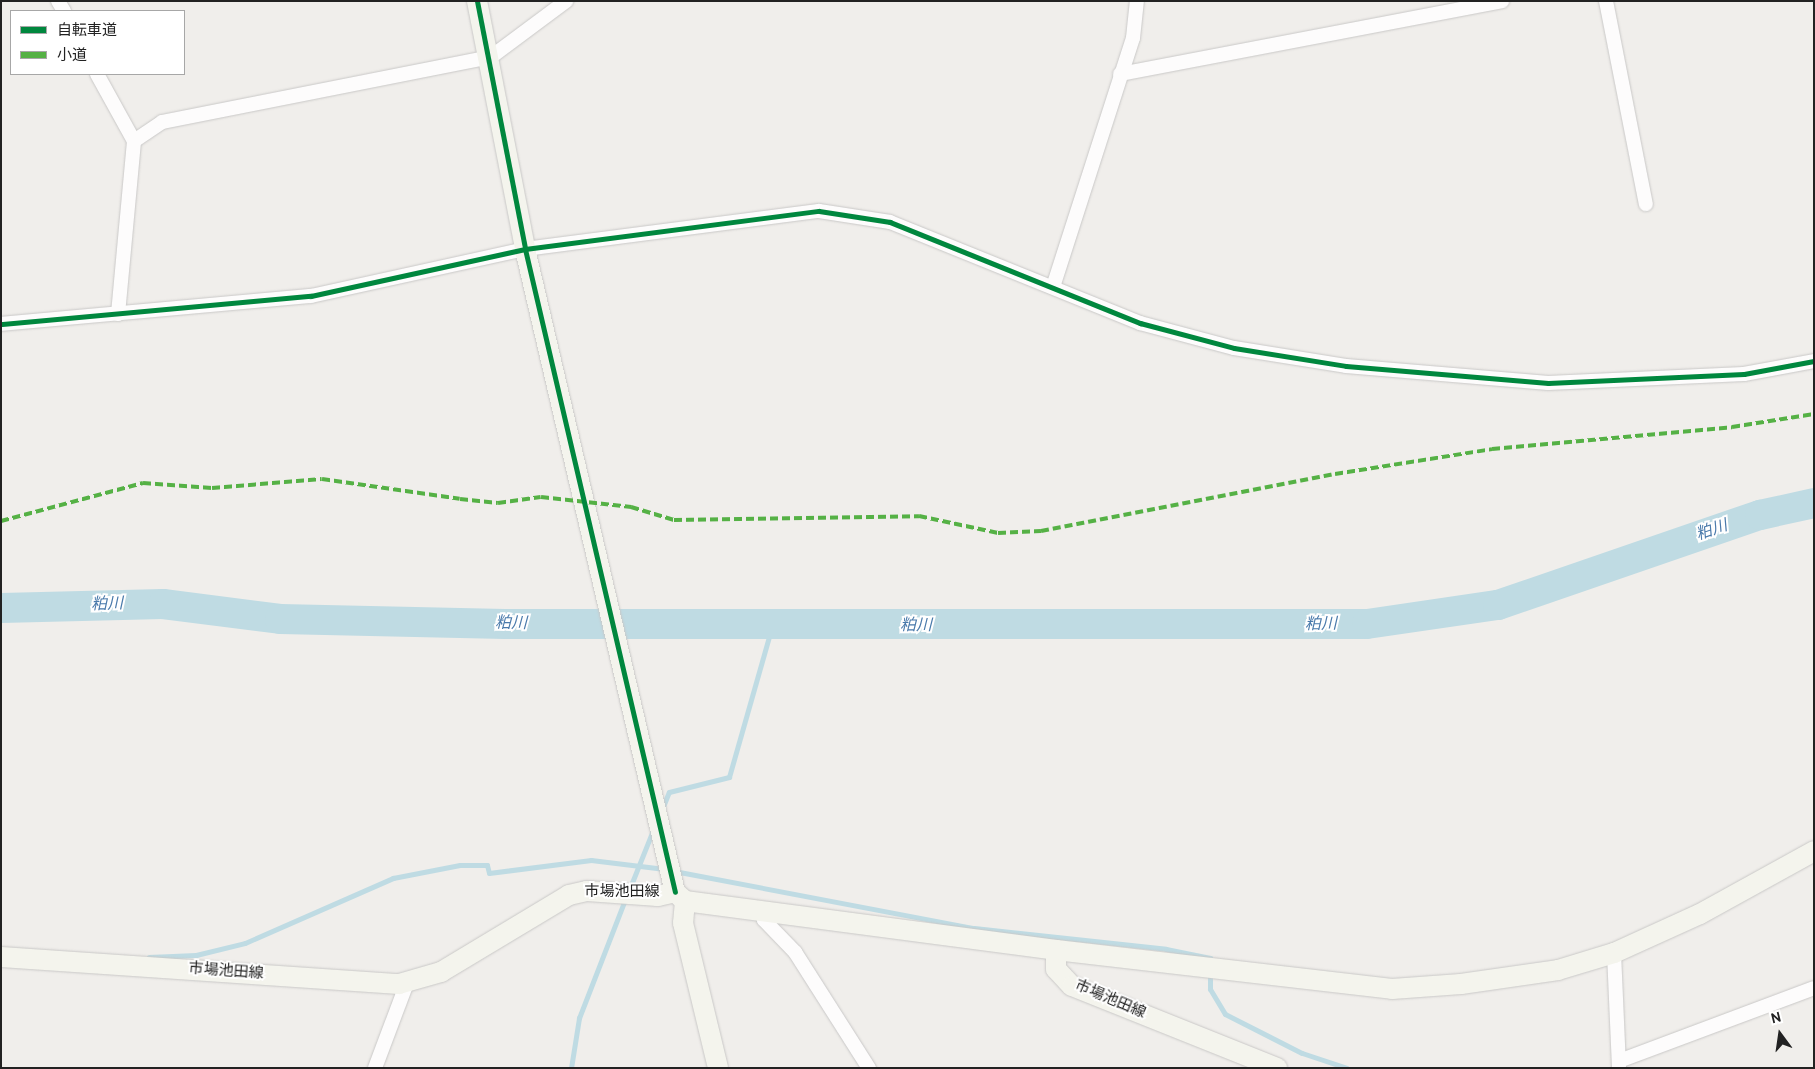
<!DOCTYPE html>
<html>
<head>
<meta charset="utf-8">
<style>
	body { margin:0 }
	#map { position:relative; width:1815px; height:1069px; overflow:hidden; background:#f0eeeb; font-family:Overpass,"Noto Sans JP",sans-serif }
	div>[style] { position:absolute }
	.stream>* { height:5px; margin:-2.5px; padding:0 2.5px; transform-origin:2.5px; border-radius:2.5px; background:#bfdbe3 }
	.river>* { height:30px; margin:-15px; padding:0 15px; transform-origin:15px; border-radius:15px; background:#bfdbe3 }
	.roads { filter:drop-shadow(0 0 1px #c9c8c7) drop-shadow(0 0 1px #c9c8c7) }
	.street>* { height:14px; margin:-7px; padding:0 7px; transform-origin:7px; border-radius:7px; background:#fdfcfc }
	.secondary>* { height:20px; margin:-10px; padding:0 10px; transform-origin:10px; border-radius:10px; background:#f4f4ed }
	.quiet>* { height:4px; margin-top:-2px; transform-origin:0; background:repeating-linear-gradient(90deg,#55b145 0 8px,transparent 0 12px) }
	.cycleway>* { height:5px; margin:-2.5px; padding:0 2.5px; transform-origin:2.5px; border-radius:2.5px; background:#00873e }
	span { translate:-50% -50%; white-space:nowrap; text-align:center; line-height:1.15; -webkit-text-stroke:4px #fff; paint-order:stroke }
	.street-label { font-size:15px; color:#222 }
	.water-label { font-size:16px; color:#4a7aab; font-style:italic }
	.frame { position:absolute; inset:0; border:2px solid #222; pointer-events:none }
	.legend { position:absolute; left:10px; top:10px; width:175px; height:65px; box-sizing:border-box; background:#fff; border:1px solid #a7a7a7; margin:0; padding:6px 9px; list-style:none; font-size:15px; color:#222 }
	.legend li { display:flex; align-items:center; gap:10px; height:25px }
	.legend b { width:25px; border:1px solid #a7a7a7 }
	.north { position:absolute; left:1755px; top:1009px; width:50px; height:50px; -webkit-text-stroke:4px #fff; paint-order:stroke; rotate:346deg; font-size:14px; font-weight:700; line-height:20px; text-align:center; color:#222 }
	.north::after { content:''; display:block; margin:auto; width:18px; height:22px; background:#222; clip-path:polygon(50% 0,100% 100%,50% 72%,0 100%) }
</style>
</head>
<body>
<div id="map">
	<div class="stream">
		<div style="left:662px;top:809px;width:18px;rotate:-68deg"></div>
		<div style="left:669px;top:792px;width:62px;rotate:-14deg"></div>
		<div style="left:729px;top:777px;width:160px;rotate:-74.1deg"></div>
		<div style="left:674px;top:871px;width:305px;rotate:10.8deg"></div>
		<div style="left:974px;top:928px;width:193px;rotate:6.2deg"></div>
		<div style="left:1166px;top:949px;width:45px;rotate:11.6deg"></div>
		<div style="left:1210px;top:958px;width:6px;rotate:90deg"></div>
		<div style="left:629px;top:890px;width:65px;rotate:-68.2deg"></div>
		<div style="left:149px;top:957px;width:47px;rotate:-2.4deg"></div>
		<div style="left:196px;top:955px;width:50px;rotate:-13.8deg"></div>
		<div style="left:245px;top:943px;width:162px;rotate:-23.7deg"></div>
		<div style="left:393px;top:878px;width:68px;rotate:-11deg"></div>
		<div style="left:460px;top:865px;width:27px"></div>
		<div style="left:487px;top:865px;width:8px;rotate:76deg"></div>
		<div style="left:489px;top:873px;width:103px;rotate:-7.3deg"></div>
		<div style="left:591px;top:860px;width:74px;rotate:7deg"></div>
		<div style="left:1210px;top:972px;width:17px;rotate:90deg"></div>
		<div style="left:1210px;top:989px;width:29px;rotate:59deg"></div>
		<div style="left:1225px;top:1014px;width:86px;rotate:26.9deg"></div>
		<div style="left:1302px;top:1053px;width:47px;rotate:18.4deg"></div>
		<div style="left:571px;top:1068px;width:51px;rotate:-80.9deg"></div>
		<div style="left:579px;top:1018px;width:130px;rotate:-68.8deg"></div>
	</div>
	<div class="river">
		<div style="left:1px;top:608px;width:162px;rotate:-1.4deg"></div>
		<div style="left:163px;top:604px;width:118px;rotate:7.3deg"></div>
		<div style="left:280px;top:619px;width:225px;rotate:1.3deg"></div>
		<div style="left:505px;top:624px;width:862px"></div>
		<div style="left:1367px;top:624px;width:132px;rotate:-8.3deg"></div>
		<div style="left:1498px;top:605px;width:277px;rotate:-19deg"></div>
		<div style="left:1760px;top:515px;width:55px;rotate:-12.5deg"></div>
	</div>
	<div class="roads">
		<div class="street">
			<div style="left:58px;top:1px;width:12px;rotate:59deg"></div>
			<div style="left:1606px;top:1px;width:207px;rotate:78.9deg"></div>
			<div style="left:97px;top:74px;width:77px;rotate:61.1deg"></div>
			<div style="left:1120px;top:74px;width:389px;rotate:-10.8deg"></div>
			<div style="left:1053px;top:287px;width:262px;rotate:-72.2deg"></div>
			<div style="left:1133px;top:38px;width:37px;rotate:-84deg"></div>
			<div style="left:118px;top:314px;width:174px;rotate:-84.7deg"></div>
			<div style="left:134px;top:141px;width:34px;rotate:-34deg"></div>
			<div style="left:162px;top:122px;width:335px;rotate:-11.2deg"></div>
			<div style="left:491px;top:57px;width:94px;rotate:-36.7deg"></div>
			<div style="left:1px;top:324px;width:311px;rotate:-5.2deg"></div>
			<div style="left:311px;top:296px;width:219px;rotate:-12.4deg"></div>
			<div style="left:525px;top:249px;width:296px;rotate:-7.4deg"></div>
			<div style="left:819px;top:211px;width:72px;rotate:8.8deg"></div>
			<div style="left:890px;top:222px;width:270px;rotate:22deg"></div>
			<div style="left:1140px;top:323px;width:97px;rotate:14.9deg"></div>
			<div style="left:1234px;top:348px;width:113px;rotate:9.1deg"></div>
			<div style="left:1346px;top:366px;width:203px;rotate:4.8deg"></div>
			<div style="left:1548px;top:383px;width:196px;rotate:-2.6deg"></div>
			<div style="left:1744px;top:374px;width:71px;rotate:-10.5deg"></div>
			<div style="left:762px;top:912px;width:8px;rotate:76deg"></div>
			<div style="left:764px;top:920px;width:45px;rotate:45.9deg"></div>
			<div style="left:795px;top:952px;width:138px;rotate:57.5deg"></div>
			<div style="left:1614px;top:953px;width:115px;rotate:87.5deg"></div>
			<div style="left:1619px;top:1061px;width:208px;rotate:-20.5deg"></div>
			<div style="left:375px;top:1068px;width:91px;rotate:-69.4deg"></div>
		</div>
		<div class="secondary">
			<div style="left:477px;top:1px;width:253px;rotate:79deg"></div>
			<div style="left:525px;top:249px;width:660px;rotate:76.87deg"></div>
			<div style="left:685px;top:901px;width:22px;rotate:95deg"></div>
			<div style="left:683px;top:923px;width:149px;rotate:76.4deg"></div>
			<div style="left:1056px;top:950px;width:338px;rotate:6.6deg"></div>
			<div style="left:1392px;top:989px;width:69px;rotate:-4.1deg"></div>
			<div style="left:1461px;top:984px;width:98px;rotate:-8.2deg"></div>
			<div style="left:1558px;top:970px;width:59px;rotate:-16.9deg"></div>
			<div style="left:1614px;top:953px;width:94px;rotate:-24.4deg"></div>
			<div style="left:1700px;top:914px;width:130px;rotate:-28.9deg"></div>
			<div style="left:1px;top:957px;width:399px;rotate:3.9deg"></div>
			<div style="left:399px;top:984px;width:44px;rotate:-15.9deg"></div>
			<div style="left:441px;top:972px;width:149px;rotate:-31deg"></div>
			<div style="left:569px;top:895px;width:18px;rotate:-13deg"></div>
			<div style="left:587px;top:891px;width:71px;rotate:4deg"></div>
			<div style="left:658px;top:896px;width:17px;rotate:-13deg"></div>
			<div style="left:675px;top:892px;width:13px;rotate:42deg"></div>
			<div style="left:685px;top:901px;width:374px;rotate:7.5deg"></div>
			<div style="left:1056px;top:950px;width:19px;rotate:90deg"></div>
			<div style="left:1056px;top:969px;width:23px;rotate:47deg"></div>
			<div style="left:1072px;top:986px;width:221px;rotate:21.8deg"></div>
		</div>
	</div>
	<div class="quiet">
		<div style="left:1px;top:521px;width:147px;rotate:-15deg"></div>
		<div style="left:143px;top:483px;width:69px;rotate:4.1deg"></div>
		<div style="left:212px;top:488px;width:110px;rotate:-4.7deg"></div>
		<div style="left:322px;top:479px;width:139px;rotate:8.2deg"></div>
		<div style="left:460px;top:499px;width:38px;rotate:6deg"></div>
		<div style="left:498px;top:503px;width:43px;rotate:-7.9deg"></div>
		<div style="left:541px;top:497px;width:91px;rotate:6.3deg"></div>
		<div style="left:631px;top:507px;width:45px;rotate:16.8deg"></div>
		<div style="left:674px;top:520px;width:245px;rotate:-0.9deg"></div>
		<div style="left:919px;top:516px;width:81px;rotate:12.1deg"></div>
		<div style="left:998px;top:533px;width:43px;rotate:-2.7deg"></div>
		<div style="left:1041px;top:531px;width:299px;rotate:-11deg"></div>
		<div style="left:1335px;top:474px;width:159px;rotate:-9deg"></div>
		<div style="left:1492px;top:449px;width:241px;rotate:-5.2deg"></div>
		<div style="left:1732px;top:427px;width:83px;rotate:-9deg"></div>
	</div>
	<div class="cycleway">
		<div style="left:477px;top:1px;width:253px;rotate:79deg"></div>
		<div style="left:525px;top:249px;width:660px;rotate:76.87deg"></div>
		<div style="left:1px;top:324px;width:311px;rotate:-5.2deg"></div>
		<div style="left:311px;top:296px;width:219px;rotate:-12.4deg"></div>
		<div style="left:525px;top:249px;width:296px;rotate:-7.4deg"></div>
		<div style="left:819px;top:211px;width:72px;rotate:8.8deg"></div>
		<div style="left:890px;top:222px;width:270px;rotate:22deg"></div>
		<div style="left:1140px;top:323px;width:97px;rotate:14.9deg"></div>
		<div style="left:1234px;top:348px;width:113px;rotate:9.1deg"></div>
		<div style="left:1346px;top:366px;width:203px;rotate:4.8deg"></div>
		<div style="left:1548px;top:383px;width:196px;rotate:-2.6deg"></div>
		<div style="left:1744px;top:374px;width:71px;rotate:-10.5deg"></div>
	</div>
	<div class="street-label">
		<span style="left:622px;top:893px">市場池田線</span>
		<span style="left:226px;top:972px;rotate:4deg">市場池田線</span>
		<span style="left:1110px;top:1000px;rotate:23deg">市場池田線</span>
	</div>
	<div class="water-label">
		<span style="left:1712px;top:531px;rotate:-19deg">粕川</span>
		<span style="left:107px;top:605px;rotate:-2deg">粕川</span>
		<span style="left:511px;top:624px;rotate:1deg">粕川</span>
		<span style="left:1321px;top:625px;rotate:-1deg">粕川</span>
		<span style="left:916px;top:626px">粕川</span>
	</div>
	<div class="frame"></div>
	<ul class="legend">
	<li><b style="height:6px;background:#00873e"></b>自転車道</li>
	<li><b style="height:6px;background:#55b145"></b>小道</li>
	</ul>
	<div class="north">N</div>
</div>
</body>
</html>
